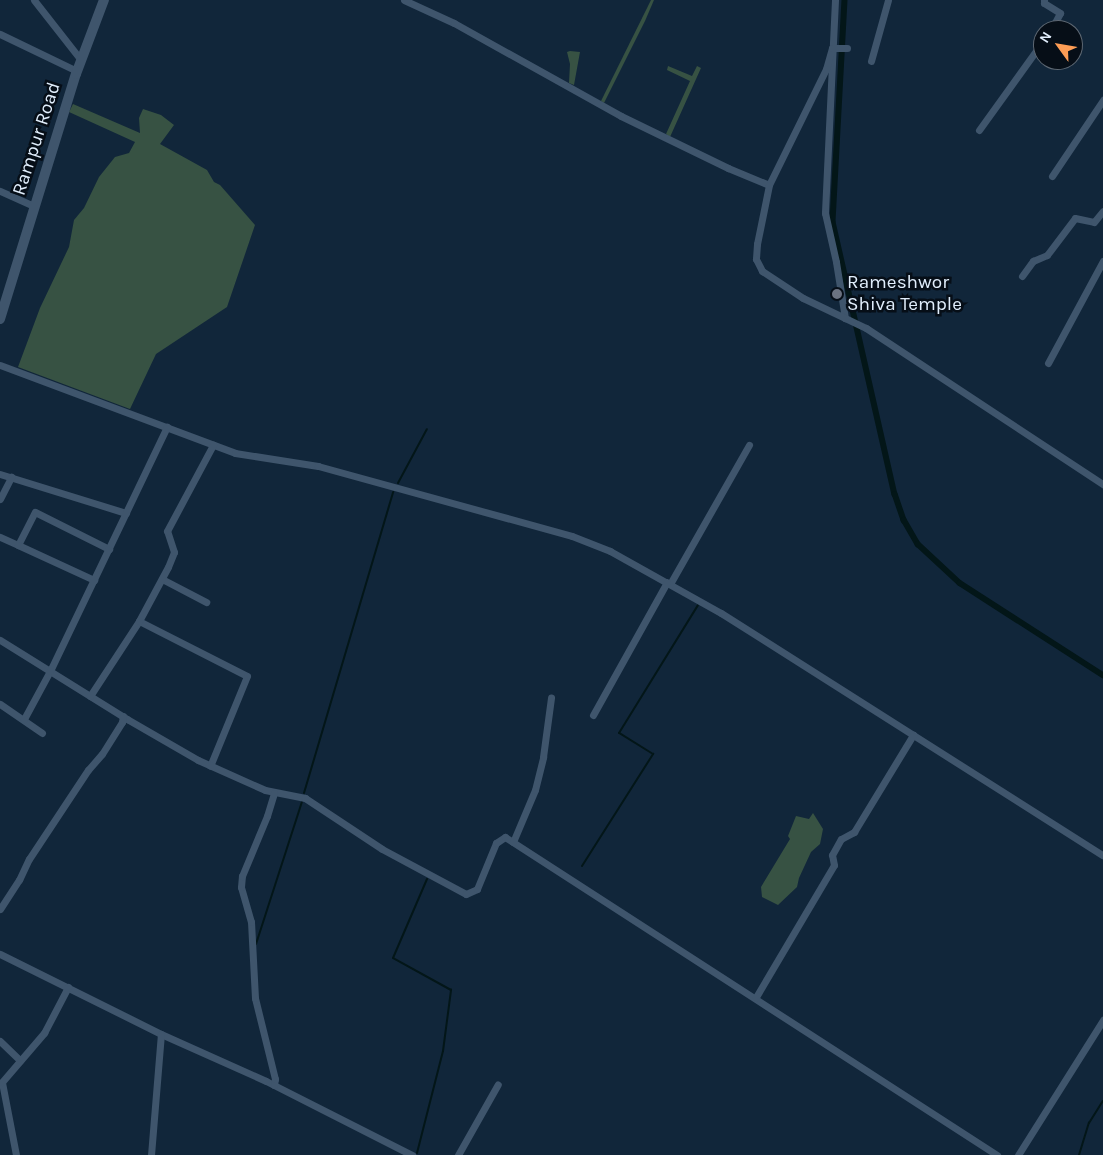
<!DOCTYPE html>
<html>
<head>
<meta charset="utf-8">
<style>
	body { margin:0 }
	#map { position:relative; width:1103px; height:1155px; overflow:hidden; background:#11263a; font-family:Karla,sans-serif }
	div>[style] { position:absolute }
	.green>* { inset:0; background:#375243 }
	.stream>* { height:2px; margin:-1px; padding:0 1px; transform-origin:1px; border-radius:1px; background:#031618 }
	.canal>* { height:5.5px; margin:-2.75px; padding:0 2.75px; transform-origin:2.75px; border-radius:2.75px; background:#031618 }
	.street>* { height:7px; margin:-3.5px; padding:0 3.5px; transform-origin:3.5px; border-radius:3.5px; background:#3f556c }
	.secondary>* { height:10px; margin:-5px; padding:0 5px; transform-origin:5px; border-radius:5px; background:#3f556c }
	.dots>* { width:14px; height:14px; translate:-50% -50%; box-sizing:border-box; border:2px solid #060e17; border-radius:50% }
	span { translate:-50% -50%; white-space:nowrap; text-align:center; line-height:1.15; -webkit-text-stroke:5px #060e17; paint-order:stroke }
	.street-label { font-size:19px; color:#e1eefc }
	.poi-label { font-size:19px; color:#e1eefc }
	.left { translate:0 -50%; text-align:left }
	.north { position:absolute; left:1033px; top:20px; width:50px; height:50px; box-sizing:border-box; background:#060e17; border:1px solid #5e6873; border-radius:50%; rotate:302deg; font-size:14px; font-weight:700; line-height:20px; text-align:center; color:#e1eefc }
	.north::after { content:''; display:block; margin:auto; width:18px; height:22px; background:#fd9d55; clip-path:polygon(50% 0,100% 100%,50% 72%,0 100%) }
</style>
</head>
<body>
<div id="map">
	<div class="green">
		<div style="clip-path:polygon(651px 0,654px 0,645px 21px,604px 103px,601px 101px)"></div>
		<div style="clip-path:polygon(570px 51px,580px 52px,574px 85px,569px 83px,570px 64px,567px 52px)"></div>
		<div style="clip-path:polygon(668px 66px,692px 76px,697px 66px,701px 68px,670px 137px,666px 134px,690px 81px,667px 70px)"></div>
		<div style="clip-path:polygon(73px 104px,140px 133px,139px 118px,143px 109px,161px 115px,174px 125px,160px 144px,207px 170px,214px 182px,220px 185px,255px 225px,227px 307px,156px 354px,130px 409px,18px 367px,40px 308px,69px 247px,74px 220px,84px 208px,99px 177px,115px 157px,129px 153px,135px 142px,69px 112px)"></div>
		<div style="clip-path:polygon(813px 813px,823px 829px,820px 844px,811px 852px,799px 878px,797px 887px,778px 905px,762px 897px,761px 887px,790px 839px,788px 836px,796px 816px,809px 819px)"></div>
	</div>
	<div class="stream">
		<div style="left:398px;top:483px;width:61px;rotate:-61.8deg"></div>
		<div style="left:304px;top:793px;width:314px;rotate:-73.5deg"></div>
		<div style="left:582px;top:866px;width:133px;rotate:-57.6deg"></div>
		<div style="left:653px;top:754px;width:40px;rotate:-148deg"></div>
		<div style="left:619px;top:733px;width:150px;rotate:-58.3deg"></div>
		<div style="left:256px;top:944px;width:149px;rotate:-72.1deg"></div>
		<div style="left:417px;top:1153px;width:105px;rotate:-75.7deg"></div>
		<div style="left:443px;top:1051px;width:62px;rotate:-82.5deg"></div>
		<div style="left:451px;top:990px;width:66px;rotate:-151.1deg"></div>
		<div style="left:393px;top:958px;width:86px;rotate:-66.7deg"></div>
		<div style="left:1079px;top:1155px;width:34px;rotate:-73deg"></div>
		<div style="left:1089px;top:1123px;width:26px;rotate:-58deg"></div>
	</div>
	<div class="canal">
		<div style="left:845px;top:0;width:222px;rotate:93.1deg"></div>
		<div style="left:833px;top:222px;width:279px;rotate:77.2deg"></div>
		<div style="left:895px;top:494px;width:28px;rotate:71deg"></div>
		<div style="left:904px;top:520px;width:28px;rotate:60deg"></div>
		<div style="left:918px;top:544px;width:57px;rotate:42.9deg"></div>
		<div style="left:960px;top:583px;width:170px;rotate:32.8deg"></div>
	</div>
	<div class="street">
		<div style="left:34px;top:0;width:76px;rotate:51.9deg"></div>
		<div style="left:404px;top:0;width:55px;rotate:24.7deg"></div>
		<div style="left:454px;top:23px;width:191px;rotate:29.1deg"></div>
		<div style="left:621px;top:116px;width:119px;rotate:25.9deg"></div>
		<div style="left:728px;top:168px;width:44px;rotate:22.5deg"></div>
		<div style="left:835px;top:0;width:213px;rotate:92.7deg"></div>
		<div style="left:825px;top:213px;width:50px;rotate:77.3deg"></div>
		<div style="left:836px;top:262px;width:57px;rotate:80.9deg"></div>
		<div style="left:1044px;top:0;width:3px;rotate:90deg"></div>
		<div style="left:1044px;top:3px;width:19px;rotate:32deg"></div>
		<div style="left:1060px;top:13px;width:19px;rotate:118deg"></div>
		<div style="left:0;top:34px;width:85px;rotate:25.7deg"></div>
		<div style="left:832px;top:48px;width:22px;rotate:106deg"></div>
		<div style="left:826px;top:69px;width:129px;rotate:116.2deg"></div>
		<div style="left:769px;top:185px;width:60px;rotate:101.5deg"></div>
		<div style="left:757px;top:244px;width:15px;rotate:94deg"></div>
		<div style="left:756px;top:259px;width:13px;rotate:63deg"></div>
		<div style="left:762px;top:271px;width:49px;rotate:33.4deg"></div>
		<div style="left:803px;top:298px;width:70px;rotate:25.5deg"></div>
		<div style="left:866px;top:328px;width:284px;rotate:33.4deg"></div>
		<div style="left:832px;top:48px;width:15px"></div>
		<div style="left:871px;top:61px;width:63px;rotate:-74.4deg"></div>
		<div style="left:979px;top:130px;width:110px;rotate:-54.3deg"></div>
		<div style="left:1052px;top:176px;width:92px;rotate:-56.1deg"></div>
		<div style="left:0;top:191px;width:37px;rotate:24deg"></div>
		<div style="left:1022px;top:276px;width:19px;rotate:-54deg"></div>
		<div style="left:1033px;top:261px;width:15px;rotate:-23deg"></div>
		<div style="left:1047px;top:255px;width:46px;rotate:-52.9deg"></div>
		<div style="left:1075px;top:218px;width:19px;rotate:12deg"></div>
		<div style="left:1094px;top:222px;width:14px;rotate:-51deg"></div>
		<div style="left:1048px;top:363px;width:116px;rotate:-61.7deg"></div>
		<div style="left:0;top:365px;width:251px;rotate:20.5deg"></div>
		<div style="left:235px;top:453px;width:84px;rotate:8.9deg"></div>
		<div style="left:318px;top:466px;width:263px;rotate:15.4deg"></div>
		<div style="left:572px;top:536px;width:41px;rotate:21.5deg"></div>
		<div style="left:610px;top:551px;width:127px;rotate:29.2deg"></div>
		<div style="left:721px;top:613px;width:452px;rotate:32.4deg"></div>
		<div style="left:0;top:474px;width:132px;rotate:17.2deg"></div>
		<div style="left:0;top:499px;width:25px;rotate:-63deg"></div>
		<div style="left:0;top:537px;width:20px;rotate:24deg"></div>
		<div style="left:18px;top:545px;width:37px;rotate:-63deg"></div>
		<div style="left:35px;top:512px;width:83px;rotate:26.6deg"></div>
		<div style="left:18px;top:545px;width:84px;rotate:24.7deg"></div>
		<div style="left:162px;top:579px;width:50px;rotate:27.6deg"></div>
		<div style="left:670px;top:584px;width:160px;rotate:-60.4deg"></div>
		<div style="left:139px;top:621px;width:121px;rotate:27deg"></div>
		<div style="left:247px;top:676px;width:97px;rotate:112.3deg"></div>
		<div style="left:0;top:640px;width:150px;rotate:31.9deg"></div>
		<div style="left:127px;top:719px;width:82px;rotate:30deg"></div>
		<div style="left:198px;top:760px;width:73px;rotate:24.1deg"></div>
		<div style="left:265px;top:790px;width:41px;rotate:11.3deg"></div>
		<div style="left:305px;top:798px;width:92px;rotate:33.5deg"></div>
		<div style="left:382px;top:849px;width:95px;rotate:28.2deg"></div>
		<div style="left:466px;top:894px;width:12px;rotate:-24deg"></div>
		<div style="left:477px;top:889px;width:50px;rotate:-67.6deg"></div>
		<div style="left:496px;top:843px;width:11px;rotate:-34deg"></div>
		<div style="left:505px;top:837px;width:586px;rotate:32.88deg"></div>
		<div style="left:90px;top:696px;width:90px;rotate:-56.8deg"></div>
		<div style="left:139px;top:621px;width:61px;rotate:-61.8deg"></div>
		<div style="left:168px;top:567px;width:16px;rotate:-68deg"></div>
		<div style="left:174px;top:552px;width:22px;rotate:-108deg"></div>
		<div style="left:167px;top:531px;width:98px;rotate:-61.9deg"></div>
		<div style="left:0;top:704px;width:51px;rotate:34.6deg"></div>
		<div style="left:593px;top:715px;width:152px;rotate:-60.9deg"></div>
		<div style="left:24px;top:719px;width:55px;rotate:-61.6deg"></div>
		<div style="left:50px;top:671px;width:271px;rotate:-64.4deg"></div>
		<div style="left:513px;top:842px;width:56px;rotate:-67.1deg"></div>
		<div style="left:535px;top:790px;width:34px;rotate:-76deg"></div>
		<div style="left:543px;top:757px;width:60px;rotate:-82.3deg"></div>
		<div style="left:0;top:909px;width:35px;rotate:-57deg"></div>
		<div style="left:19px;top:880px;width:23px;rotate:-65deg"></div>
		<div style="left:29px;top:859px;width:107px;rotate:-56.5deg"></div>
		<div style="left:88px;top:770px;width:21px;rotate:-49deg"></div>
		<div style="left:102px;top:754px;width:38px;rotate:-58deg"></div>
		<div style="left:122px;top:722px;width:6px;rotate:-81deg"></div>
		<div style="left:0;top:954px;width:180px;rotate:26.4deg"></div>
		<div style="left:161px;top:1034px;width:115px;rotate:24.1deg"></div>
		<div style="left:266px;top:1081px;width:164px;rotate:26.9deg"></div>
		<div style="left:756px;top:997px;width:153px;rotate:-59.4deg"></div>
		<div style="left:834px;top:865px;width:10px;rotate:-101deg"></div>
		<div style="left:832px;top:855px;width:18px;rotate:-61deg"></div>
		<div style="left:841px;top:839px;width:15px;rotate:-28deg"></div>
		<div style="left:854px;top:832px;width:114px;rotate:-58.7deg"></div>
		<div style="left:0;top:1041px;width:28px;rotate:44deg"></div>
		<div style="left:274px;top:1085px;width:6px;rotate:-81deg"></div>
		<div style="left:275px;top:1079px;width:83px;rotate:-103.9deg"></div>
		<div style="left:255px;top:998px;width:76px;rotate:-93deg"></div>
		<div style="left:251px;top:922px;width:36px;rotate:-106deg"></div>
		<div style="left:241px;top:887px;width:11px;rotate:-85deg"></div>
		<div style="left:242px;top:876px;width:65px;rotate:-67.4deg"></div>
		<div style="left:267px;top:816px;width:24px;rotate:-73deg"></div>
		<div style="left:16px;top:1155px;width:74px;rotate:-100.9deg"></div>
		<div style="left:2px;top:1082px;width:65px;rotate:-49.4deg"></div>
		<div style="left:44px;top:1033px;width:52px;rotate:-62.4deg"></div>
		<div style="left:151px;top:1155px;width:121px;rotate:-85.3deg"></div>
		<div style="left:458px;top:1155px;width:81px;rotate:-60.6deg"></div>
		<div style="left:1018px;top:1155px;width:160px;rotate:-57.8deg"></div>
	</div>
	<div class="secondary">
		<div style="left:0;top:319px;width:257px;rotate:-72.8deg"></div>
		<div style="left:76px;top:74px;width:79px;rotate:-69.3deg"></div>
	</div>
	<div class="dots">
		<div style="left:837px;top:294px;background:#6b7280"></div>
	</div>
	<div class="street-label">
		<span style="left:37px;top:139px;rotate:-72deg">Rampur Road</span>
	</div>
	<div class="poi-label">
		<span class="left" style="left:847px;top:294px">Rameshwor<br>Shiva Temple</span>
	</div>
	<div class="north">N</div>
</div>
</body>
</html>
